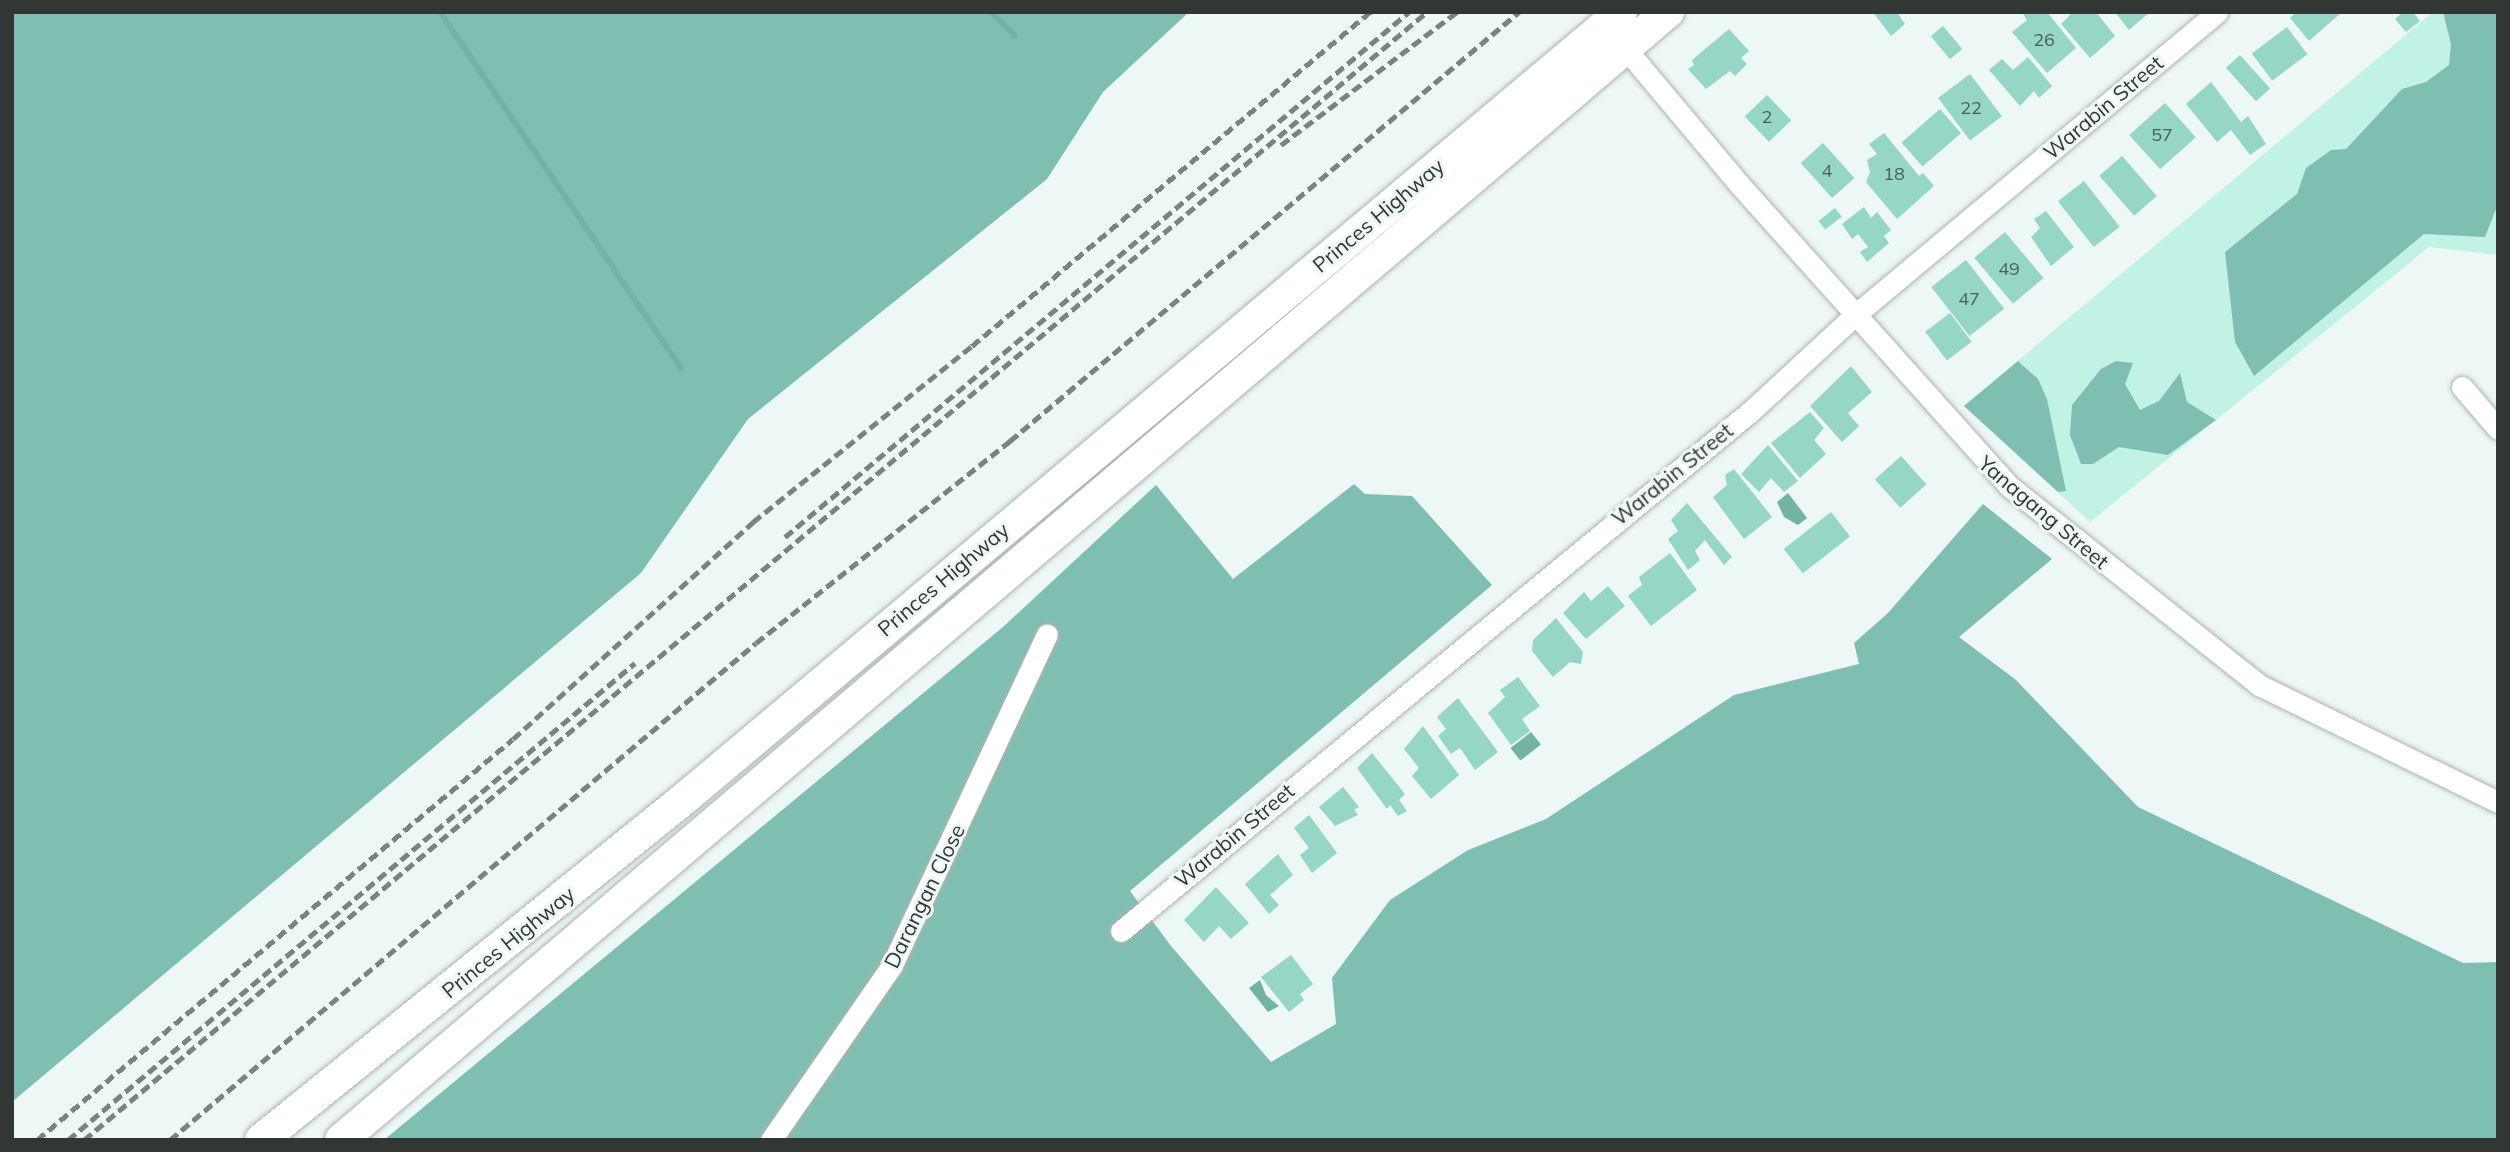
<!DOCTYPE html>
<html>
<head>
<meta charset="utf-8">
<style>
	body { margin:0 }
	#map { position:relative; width:2510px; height:1152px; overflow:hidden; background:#edf7f5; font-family:Mulish,sans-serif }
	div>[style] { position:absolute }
	.green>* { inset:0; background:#c2f2e6 }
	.forest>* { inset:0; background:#7fbfb1 }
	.water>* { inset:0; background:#73b3a4; transform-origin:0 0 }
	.stream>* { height:6px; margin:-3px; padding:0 3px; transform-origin:3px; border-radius:3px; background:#73b3a4 }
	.building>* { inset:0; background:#95d6c7; transform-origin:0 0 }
	.roads { filter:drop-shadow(0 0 2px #aab4b2) drop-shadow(0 0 2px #aab4b2) }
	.minor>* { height:21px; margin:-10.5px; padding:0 10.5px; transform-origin:10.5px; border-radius:10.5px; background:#fff }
	.highway>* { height:32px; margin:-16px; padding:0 16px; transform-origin:16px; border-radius:16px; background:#fff }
	.rail>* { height:5px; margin-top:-2.5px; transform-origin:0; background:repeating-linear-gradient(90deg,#7b8280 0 10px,transparent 0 15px) }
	span { translate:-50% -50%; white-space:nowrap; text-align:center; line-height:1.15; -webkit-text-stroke:6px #edf7f5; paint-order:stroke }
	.number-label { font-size:18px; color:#4b5e5a }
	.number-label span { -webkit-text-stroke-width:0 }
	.street-label { font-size:21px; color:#323635 }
	.frame { position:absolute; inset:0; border:14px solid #323635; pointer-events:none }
</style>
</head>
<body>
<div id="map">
	<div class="green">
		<div style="clip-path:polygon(2433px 12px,2498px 12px,2498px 255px,2429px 247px,2090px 522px,1964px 406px)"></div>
	</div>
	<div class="forest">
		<div style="clip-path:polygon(12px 12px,1189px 12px,1103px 92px,1047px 179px,748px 419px,641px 573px,12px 1102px)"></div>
		<div style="clip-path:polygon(2443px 12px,2498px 12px,2498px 204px,2485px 237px,2424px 234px,2254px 376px,2235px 342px,2225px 252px,2297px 194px,2306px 168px,2331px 150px,2346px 149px,2402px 89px,2426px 82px,2449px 65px,2451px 44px)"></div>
		<div style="clip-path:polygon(2018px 361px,2038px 379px,2047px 399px,2066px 491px,2058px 492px,1964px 406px)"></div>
		<div style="clip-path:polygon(2116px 361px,2133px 363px,2125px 384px,2140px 410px,2159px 401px,2180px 373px,2187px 402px,2216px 420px,2168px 455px,2119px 447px,2093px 464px,2081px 464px,2070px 435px,2072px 405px,2101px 369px)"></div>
		<div style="clip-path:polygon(1354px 484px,1365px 494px,1412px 496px,1492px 585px,1130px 891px,1171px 946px,1271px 1062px,1336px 1024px,1332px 978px,1390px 900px,1468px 850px,1546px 819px,1734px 695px,1859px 664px,1854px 643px,1888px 613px,1983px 504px,2052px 559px,1959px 637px,2016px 680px,2138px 807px,2463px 963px,2498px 962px,2498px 1140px,384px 1140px,1003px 627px,1156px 485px,1233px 579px)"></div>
	</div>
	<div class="water">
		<div style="clip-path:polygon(1788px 493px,1807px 518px,1798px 525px,1784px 517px,1777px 502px)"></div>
		<div style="left:1531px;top:732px;width:16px;height:26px;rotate:52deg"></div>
		<div style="clip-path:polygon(1260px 980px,1266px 995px,1279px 1006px,1268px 1012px,1249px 988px)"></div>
	</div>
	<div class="stream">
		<div style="left:440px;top:12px;width:430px;rotate:55.9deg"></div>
		<div style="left:991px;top:12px;width:33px;rotate:45deg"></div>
	</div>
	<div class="building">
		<div style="clip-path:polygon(1873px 12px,1897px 12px,1905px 24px,1891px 36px)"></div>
		<div style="clip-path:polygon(2022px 12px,2047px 12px,2076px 48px,2047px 73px,2012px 32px,2027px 20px)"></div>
		<div style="clip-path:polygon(2073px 12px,2096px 12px,2115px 36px,2090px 58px,2061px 24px)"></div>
		<div style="clip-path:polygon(2115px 12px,2150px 12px,2129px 30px)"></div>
		<div style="clip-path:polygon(2296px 12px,2342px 12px,2309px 41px,2290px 18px)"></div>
		<div style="clip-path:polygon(2403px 12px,2413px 12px,2420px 21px,2406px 32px,2395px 19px)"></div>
		<div style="left:1943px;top:26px;width:30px;height:16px;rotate:50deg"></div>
		<div style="left:2287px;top:27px;width:34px;height:44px;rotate:53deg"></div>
		<div style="clip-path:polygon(1729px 29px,1749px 51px,1741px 58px,1747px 64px,1735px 76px,1730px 71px,1706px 89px,1688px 69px,1694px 65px,1692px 60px)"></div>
		<div style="left:2240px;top:55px;width:45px;height:19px;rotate:48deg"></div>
		<div style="clip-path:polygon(2028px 57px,2052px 86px,2039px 98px,2034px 91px,2020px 106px,1989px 70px,2002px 59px,2013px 70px)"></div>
		<div style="left:1970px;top:74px;width:53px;height:40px;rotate:53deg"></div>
		<div style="clip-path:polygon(2211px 82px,2241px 122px,2248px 116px,2266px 144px,2250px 155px,2231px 130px,2217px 142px,2186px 104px)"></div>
		<div style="left:1767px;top:95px;width:35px;height:31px;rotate:46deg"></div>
		<div style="left:2165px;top:103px;width:46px;height:48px;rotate:48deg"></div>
		<div style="left:1940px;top:109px;width:32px;height:51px;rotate:49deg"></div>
		<div style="clip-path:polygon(1884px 133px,1919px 176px,1923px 173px,1934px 186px,1897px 219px,1866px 182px,1870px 172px,1867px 160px,1877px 154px,1869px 144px)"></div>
		<div style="left:1823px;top:143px;width:47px;height:30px;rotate:48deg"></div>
		<div style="left:2122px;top:156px;width:53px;height:30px;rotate:49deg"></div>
		<div style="left:2084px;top:181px;width:58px;height:33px;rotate:52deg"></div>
		<div style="clip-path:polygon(1864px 207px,1871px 218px,1877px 212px,1891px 230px,1884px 236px,1889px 243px,1867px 262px,1860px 252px,1868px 247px,1858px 234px,1852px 239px,1842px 224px)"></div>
		<div style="left:1835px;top:208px;width:11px;height:21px;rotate:52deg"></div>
		<div style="clip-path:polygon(2046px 211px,2074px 247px,2051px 266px,2031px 237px,2040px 228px,2034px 219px)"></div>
		<div style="left:2005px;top:232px;width:60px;height:40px;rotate:50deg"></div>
		<div style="left:1966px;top:260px;width:62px;height:44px;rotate:52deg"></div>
		<div style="left:1950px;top:313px;width:36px;height:31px;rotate:53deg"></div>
		<div style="clip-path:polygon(1851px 366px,1872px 392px,1848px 413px,1859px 426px,1842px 442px,1810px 406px)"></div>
		<div style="clip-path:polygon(1810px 412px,1824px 428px,1814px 440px,1826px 454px,1800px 478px,1771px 443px)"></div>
		<div style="clip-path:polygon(1768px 445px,1798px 481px,1784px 492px,1771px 478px,1759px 492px,1741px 474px)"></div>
		<div style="left:1901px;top:456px;width:38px;height:35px;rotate:48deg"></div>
		<div style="clip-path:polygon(1734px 469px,1772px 517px,1744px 539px,1713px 497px,1727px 485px,1725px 475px)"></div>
		<div style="clip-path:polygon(1687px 503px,1732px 557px,1724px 565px,1705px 540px,1695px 551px,1700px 560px,1688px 570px,1668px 539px,1678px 531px,1671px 520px)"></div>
		<div style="left:1831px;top:512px;width:31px;height:60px;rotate:52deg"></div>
		<div style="clip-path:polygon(1670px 553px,1697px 590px,1651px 626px,1628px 596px,1642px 585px,1639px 577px)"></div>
		<div style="clip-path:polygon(1608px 586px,1625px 606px,1586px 639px,1563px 613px,1584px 592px,1591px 601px)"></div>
		<div style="clip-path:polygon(1556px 618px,1583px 652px,1581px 664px,1570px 662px,1553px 677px,1532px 651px,1533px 640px)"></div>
		<div style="clip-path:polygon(1518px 677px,1540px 706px,1522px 719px,1530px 731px,1511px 745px,1488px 713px,1505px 697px,1500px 690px)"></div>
		<div style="clip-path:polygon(1458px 698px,1498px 752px,1475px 770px,1460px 748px,1451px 754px,1438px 736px,1446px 729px,1437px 717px)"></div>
		<div style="clip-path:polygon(1423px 726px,1459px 775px,1431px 799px,1412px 776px,1419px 768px,1404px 749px)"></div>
		<div style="clip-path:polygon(1372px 753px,1405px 794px,1399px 800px,1407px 811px,1398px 816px,1390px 805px,1387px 809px,1357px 768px)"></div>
		<div style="clip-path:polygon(1343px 787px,1359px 807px,1354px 810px,1358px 815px,1335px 826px,1319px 807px)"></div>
		<div style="clip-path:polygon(1309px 815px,1337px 853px,1312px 873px,1300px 855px,1309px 848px,1294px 828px)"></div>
		<div style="clip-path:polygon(1278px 854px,1293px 875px,1270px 895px,1279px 905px,1269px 914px,1245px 884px)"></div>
		<div style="clip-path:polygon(1216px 887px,1249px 923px,1231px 939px,1219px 926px,1204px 942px,1184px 920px)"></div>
		<div style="clip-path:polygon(1291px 955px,1313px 984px,1300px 994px,1304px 1000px,1289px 1012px,1261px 977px)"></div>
	</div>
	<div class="roads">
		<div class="minor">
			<div style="left:1625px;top:48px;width:177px;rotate:50deg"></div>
			<div style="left:1739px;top:184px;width:405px;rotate:48.2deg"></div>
			<div style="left:2009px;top:486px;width:320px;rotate:38.5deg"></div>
			<div style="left:2259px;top:685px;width:266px;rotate:26.1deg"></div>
			<div style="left:2462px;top:387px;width:55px;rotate:49.4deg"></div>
			<div style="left:1121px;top:931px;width:817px;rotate:-39.54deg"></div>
			<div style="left:1751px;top:411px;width:142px;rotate:-42.7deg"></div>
			<div style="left:1855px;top:315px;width:472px;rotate:-39.9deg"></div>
			<div style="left:771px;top:1140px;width:213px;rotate:-55.3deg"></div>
			<div style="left:892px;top:965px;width:365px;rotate:-64.9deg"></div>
		</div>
		<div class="highway">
			<div style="left:261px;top:1140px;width:545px;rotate:-38.89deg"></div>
			<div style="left:685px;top:798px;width:1222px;rotate:-40.02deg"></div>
			<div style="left:341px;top:1140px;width:1742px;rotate:-40.37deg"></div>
		</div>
	</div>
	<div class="rail">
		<div style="left:1281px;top:145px;width:221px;rotate:-37.1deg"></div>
		<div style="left:785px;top:537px;width:815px;rotate:-40.08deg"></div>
		<div style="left:37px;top:1140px;width:622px;rotate:-40.11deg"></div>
		<div style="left:513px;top:739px;width:324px;rotate:-42.1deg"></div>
		<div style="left:753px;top:522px;width:281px;rotate:-38.8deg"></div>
		<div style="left:972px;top:346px;width:520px;rotate:-40deg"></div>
		<div style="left:68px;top:1140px;width:741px;rotate:-40.07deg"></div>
		<div style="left:84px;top:1140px;width:1754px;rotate:-40.03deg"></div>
		<div style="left:170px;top:1140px;width:768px;rotate:-40.3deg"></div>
		<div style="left:756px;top:643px;width:325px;rotate:-38.5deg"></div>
		<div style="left:1010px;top:441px;width:666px;rotate:-40.13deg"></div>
	</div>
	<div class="number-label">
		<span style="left:2044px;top:40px">26</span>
		<span style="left:1971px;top:108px">22</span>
		<span style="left:1767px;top:117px">2</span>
		<span style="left:2162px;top:135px">57</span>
		<span style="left:1827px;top:171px">4</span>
		<span style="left:1894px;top:174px">18</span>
		<span style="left:2009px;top:269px">49</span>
		<span style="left:1969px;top:299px">47</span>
	</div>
	<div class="street-label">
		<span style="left:2103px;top:107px;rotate:-40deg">Warabin Street</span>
		<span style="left:1378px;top:215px;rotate:-40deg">Princes Highway</span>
		<span style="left:1672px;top:474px;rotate:-39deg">Warabin Street</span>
		<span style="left:2044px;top:512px;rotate:40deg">Yanagang Street</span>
		<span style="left:943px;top:579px;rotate:-40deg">Princes Highway</span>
		<span style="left:1234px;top:835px;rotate:-40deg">Warabin Street</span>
		<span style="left:924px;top:896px;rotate:-64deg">Darangan Close</span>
		<span style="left:508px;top:942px;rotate:-39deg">Princes Highway</span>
	</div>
	<div class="frame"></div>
</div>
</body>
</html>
